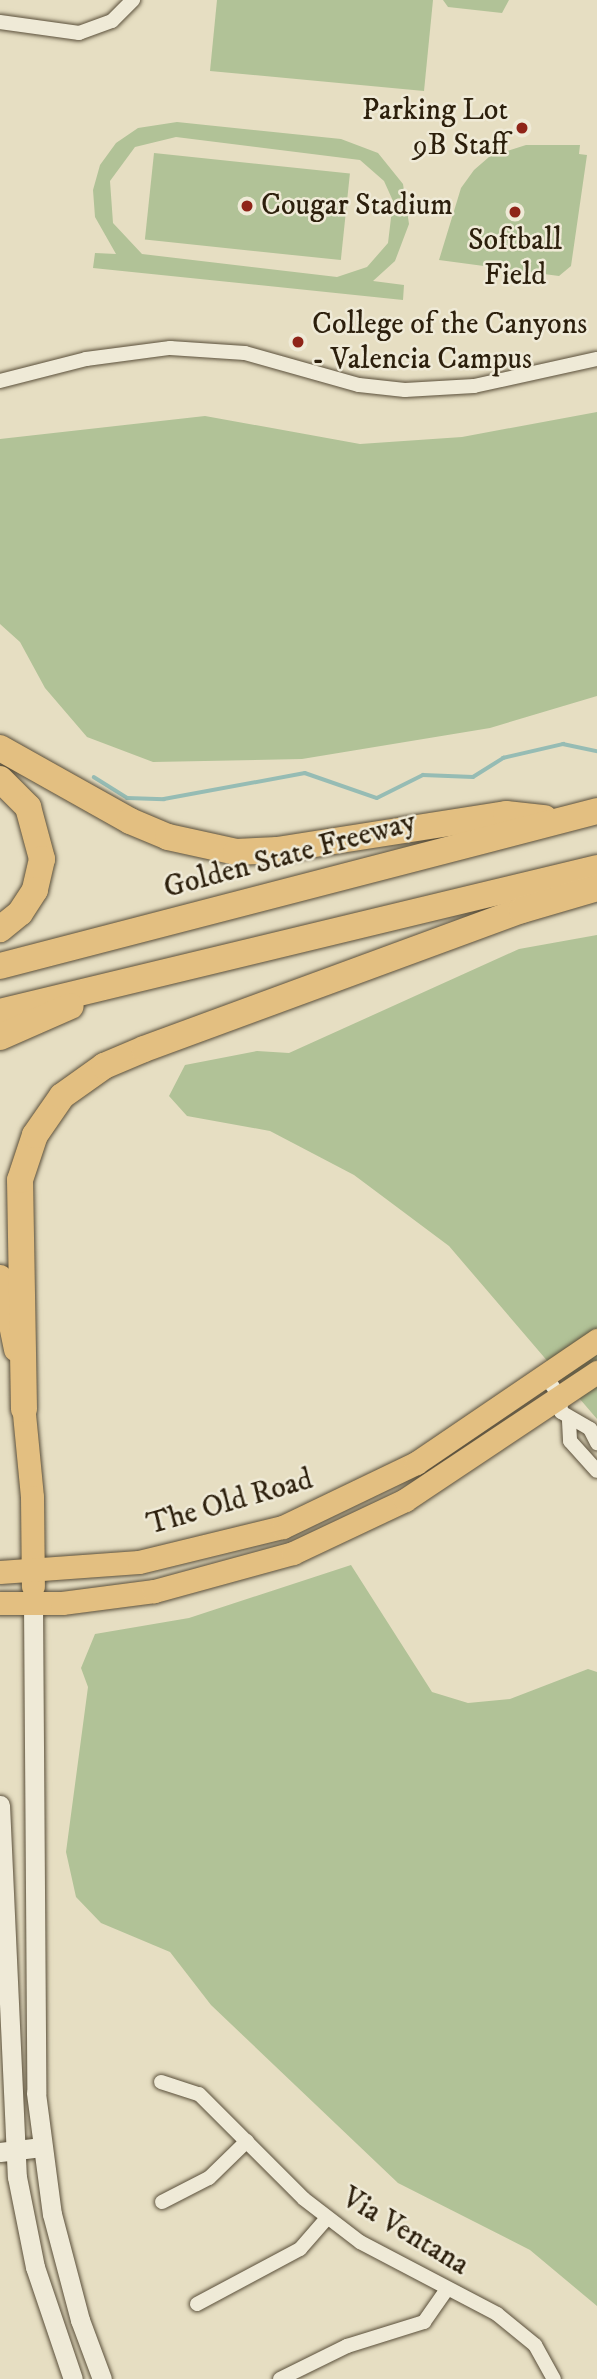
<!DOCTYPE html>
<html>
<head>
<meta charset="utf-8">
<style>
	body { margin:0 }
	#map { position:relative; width:597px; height:2379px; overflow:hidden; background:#e6dec2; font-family:"IM FELL DW Pica",serif }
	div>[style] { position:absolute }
	.green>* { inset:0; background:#b1c297; transform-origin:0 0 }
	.stream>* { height:3.5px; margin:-1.75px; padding:0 1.75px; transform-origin:1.75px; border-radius:1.75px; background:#96bcb4 }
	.roads { filter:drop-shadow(0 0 2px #5a4f3a) drop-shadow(0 0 2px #5a4f3a) }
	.street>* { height:14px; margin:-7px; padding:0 7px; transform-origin:7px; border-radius:7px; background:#efead7 }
	.secondary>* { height:19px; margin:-9.5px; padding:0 9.5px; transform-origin:9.5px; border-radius:9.5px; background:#efead7 }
	.primary>* { height:23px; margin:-11.5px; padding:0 11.5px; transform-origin:11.5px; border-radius:11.5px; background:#e3bf81 }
	.highway>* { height:26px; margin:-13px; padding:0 13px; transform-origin:13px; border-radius:13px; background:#e3bf81 }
	.dots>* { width:19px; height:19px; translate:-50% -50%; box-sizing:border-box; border:4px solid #efead7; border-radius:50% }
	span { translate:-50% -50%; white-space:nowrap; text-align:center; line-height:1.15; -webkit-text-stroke:5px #efead7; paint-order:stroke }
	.poi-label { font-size:30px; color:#2c1f0c }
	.right { translate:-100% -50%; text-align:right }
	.left { translate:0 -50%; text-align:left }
	.street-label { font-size:30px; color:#2c1f0c }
</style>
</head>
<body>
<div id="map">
	<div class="green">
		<div style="clip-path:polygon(217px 0,433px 0,424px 91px,210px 71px)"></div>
		<div style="clip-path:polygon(443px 0,509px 0,502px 13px,448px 7px)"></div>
		<div style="clip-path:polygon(evenodd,177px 122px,341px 139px,378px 153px,403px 184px,409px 224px,395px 261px,373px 281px,404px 285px,403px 300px,93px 268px,95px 253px,116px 254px,95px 217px,93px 190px,100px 165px,116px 143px,138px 128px,177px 122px,176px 137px,360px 160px,384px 181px,393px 201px,388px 243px,367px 267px,337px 277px,142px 254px,113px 223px,110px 181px,135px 147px,176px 137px)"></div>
		<div style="clip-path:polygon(526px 145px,580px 145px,579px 154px,587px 155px,571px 266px,559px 276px,439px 260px,461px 188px,474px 170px,489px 157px)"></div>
		<div style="left:154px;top:153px;width:197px;height:87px;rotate:6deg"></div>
		<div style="clip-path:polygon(597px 412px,597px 696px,490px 728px,302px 759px,153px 762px,87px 737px,45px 688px,20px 642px,0 624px,0 439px,205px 416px,360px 444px,462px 437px)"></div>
		<div style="clip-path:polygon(597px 935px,597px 1419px,449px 1246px,354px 1175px,270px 1131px,187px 1116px,169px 1096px,185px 1065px,257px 1051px,289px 1053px,519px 949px)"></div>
		<div style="clip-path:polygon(351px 1565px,432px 1692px,468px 1703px,510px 1699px,588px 1669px,597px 1672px,597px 2306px,530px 2250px,398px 2183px,211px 2005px,170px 1952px,101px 1923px,76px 1897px,66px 1852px,88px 1687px,81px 1668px,95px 1634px,189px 1618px)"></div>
	</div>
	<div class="stream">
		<div style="left:94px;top:777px;width:39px;rotate:32deg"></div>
		<div style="left:127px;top:798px;width:37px;rotate:2deg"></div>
		<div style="left:164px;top:799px;width:143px;rotate:-10.4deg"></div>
		<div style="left:305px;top:773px;width:76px;rotate:19.1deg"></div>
		<div style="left:377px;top:798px;width:51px;rotate:-26.6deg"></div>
		<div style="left:423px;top:775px;width:50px;rotate:2.3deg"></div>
		<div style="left:473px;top:777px;width:36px;rotate:-32deg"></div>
		<div style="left:503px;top:758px;width:62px;rotate:-13.1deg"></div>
		<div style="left:563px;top:744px;width:35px;rotate:12deg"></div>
	</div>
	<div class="roads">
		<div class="street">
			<div style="left:0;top:22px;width:80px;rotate:7.9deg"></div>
			<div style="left:79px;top:33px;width:35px;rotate:-20deg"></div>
			<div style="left:112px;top:21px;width:30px;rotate:-45deg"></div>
			<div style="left:0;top:381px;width:89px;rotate:-14.3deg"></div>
			<div style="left:86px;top:359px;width:85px;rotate:-7.5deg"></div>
			<div style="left:170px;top:348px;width:75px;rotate:3.8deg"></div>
			<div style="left:245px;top:353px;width:118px;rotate:15.7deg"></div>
			<div style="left:359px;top:385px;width:46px;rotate:6.2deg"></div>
			<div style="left:405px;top:390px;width:69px;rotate:-3.3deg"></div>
			<div style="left:474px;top:386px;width:126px;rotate:-12.4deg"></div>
			<div style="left:545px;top:1375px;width:27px;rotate:56deg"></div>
			<div style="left:560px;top:1397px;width:15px;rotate:86deg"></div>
			<div style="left:561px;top:1412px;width:34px;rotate:30deg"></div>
			<div style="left:590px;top:1429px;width:16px;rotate:63deg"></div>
			<div style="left:569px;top:1421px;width:20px;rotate:87deg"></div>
			<div style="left:570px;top:1441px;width:40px;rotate:48deg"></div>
			<div style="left:161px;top:2082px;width:40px;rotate:18deg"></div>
			<div style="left:199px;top:2094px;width:148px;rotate:45deg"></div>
			<div style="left:304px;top:2199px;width:71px;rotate:37.5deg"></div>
			<div style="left:360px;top:2242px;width:155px;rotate:27.7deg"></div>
			<div style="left:497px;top:2314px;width:49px;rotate:39.2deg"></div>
			<div style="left:535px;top:2345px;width:39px;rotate:61deg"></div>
			<div style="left:162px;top:2202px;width:53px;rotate:-27.1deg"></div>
			<div style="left:209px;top:2178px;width:53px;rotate:-44.2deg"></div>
			<div style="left:197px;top:2304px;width:117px;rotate:-28.1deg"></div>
			<div style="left:300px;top:2249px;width:41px;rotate:-48.9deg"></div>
			<div style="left:280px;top:2379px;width:75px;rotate:-26.2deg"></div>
			<div style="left:347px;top:2346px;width:81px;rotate:-17.3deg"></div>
			<div style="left:424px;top:2322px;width:40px;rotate:-55.1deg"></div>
		</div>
		<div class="secondary">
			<div style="left:33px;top:1603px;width:490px;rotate:89.6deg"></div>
			<div style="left:36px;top:2093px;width:122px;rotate:82.5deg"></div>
			<div style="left:52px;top:2214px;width:110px;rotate:75.2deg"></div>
			<div style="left:80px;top:2320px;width:63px;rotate:69.6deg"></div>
			<div style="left:0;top:1805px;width:372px;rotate:87.4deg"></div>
			<div style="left:17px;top:2177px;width:92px;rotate:78.7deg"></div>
			<div style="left:35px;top:2267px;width:118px;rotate:71.3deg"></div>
			<div style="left:0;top:2152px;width:42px;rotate:-6.8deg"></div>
		</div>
		<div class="primary">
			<div style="left:0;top:1276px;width:75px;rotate:78.4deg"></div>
			<div style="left:22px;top:1393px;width:104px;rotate:84.5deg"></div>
			<div style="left:32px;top:1497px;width:89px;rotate:89.4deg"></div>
			<div style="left:0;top:1572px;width:139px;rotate:-4.1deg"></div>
			<div style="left:139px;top:1562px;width:148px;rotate:-13.7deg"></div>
			<div style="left:283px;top:1527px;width:148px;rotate:-25.7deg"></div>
			<div style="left:416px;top:1463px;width:219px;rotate:-34.2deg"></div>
			<div style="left:0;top:1603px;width:62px"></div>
			<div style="left:62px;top:1603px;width:93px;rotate:-7.4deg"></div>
			<div style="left:154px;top:1591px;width:144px;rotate:-15.3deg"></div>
			<div style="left:293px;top:1553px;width:124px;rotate:-25.3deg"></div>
			<div style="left:405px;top:1500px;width:231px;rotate:-33.7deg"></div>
		</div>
		<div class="highway">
			<div style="left:0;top:748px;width:149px;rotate:29.3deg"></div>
			<div style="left:130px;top:821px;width:41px;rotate:22.8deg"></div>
			<div style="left:168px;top:837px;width:70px;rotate:12.4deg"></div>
			<div style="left:236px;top:852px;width:41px;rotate:-2.8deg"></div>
			<div style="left:277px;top:850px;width:232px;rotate:-8.9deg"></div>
			<div style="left:506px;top:814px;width:39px;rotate:6deg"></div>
			<div style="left:0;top:779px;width:40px;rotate:45deg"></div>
			<div style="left:28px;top:807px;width:54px;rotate:74.9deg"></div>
			<div style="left:42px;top:859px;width:32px;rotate:103deg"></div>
			<div style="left:35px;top:890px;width:27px;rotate:123deg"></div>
			<div style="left:20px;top:913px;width:26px;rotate:141deg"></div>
			<div style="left:0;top:966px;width:617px;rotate:-14.55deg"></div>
			<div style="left:0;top:1012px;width:614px;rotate:-13.56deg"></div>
			<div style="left:0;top:1037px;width:77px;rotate:-23.6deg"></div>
			<div style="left:24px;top:1409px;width:229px;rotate:-91deg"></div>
			<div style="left:20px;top:1180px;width:47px;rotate:-71.6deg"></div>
			<div style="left:35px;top:1135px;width:47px;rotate:-55.3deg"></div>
			<div style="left:62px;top:1096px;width:52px;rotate:-35.5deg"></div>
			<div style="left:104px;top:1066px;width:43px;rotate:-23deg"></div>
			<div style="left:144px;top:1049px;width:403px;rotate:-20.2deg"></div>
			<div style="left:522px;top:910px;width:78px;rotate:-16.3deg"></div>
		</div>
	</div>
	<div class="dots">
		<div style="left:522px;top:128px;background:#8f2418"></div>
		<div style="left:247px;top:206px;background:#8f2418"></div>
		<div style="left:515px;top:212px;background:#8f2418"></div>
		<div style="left:298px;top:342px;background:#8f2418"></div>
	</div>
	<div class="poi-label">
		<span class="right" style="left:508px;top:128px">Parking Lot<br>9B Staff</span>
		<span class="left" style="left:261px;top:206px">Cougar Stadium</span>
		<span style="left:515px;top:258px">Softball<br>Field</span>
		<span class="left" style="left:312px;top:342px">College of the Canyons<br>- Valencia Campus</span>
	</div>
	<div class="street-label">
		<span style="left:290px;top:856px;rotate:-15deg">Golden State Freeway</span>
		<span style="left:230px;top:1503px;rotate:-16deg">The Old Road</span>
		<span style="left:405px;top:2232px;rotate:31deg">Via Ventana</span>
	</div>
</div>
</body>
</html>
